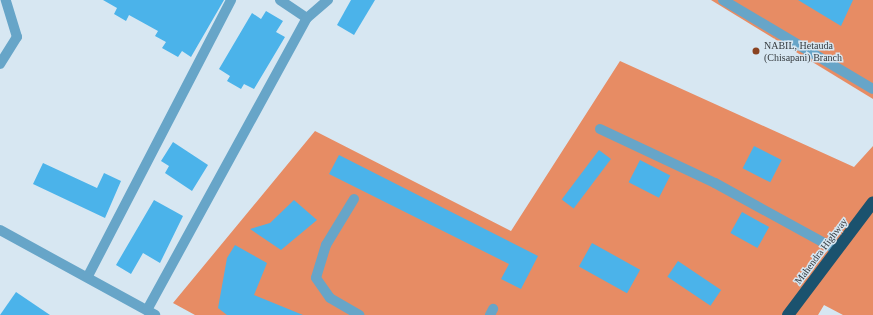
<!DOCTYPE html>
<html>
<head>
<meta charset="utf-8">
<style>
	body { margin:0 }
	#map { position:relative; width:873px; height:315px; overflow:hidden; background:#d7e7f2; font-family:Georgia,serif }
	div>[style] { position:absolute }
	.forest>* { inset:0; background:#e78c64 }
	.building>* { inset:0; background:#4bb3ea; transform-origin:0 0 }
	.minor>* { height:10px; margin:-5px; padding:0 5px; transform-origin:5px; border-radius:5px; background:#67a5c8 }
	.highway>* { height:12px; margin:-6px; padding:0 6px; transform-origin:6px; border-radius:6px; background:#1b526e }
	.dots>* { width:11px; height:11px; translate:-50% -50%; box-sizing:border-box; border:2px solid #d7e7f2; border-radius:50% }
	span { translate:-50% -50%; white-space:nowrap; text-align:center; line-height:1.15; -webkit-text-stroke:3px #d7e7f2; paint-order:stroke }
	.poi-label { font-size:10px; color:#363c40 }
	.left { translate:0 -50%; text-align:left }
	.street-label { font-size:10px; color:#363c40 }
</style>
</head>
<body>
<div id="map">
	<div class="forest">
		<div style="clip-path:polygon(711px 0,873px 0,873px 99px)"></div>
		<div style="clip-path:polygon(620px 61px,854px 167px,873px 146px,873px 315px,843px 315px,824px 305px,818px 315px,195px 315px,173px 303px,315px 131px,511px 231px)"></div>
	</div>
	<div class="building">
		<div style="clip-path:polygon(103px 0,224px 0,191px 57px,182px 51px,178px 57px,162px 48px,166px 42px,155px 36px,158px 31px,129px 15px,126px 21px,114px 14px,117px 8px)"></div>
		<div style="clip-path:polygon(351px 0,375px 0,354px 35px,337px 25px)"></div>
		<div style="clip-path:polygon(798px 0,853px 0,841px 26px)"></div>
		<div style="clip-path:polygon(266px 11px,283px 21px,276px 32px,285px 37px,254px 89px,244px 84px,241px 89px,227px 81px,230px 76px,219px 69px,252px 13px,261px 19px)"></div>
		<div style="clip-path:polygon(173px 142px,208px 165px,192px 191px,165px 173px,169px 166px,161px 161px)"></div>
		<div style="left:754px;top:146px;width:31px;height:25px;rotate:27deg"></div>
		<div style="left:599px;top:150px;width:15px;height:62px;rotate:37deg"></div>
		<div style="clip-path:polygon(339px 155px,538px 256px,521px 289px,501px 279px,509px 264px,329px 174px)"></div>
		<div style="left:640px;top:160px;width:34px;height:25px;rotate:27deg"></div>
		<div style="clip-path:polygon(43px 163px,97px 188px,104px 173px,121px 181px,105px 218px,33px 184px)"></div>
		<div style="clip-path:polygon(154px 200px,183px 216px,160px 263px,143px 253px,131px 274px,116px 265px)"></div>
		<div style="clip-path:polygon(294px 200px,317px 220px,281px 250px,250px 229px,270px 223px)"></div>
		<div style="left:742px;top:212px;width:31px;height:24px;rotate:29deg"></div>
		<div style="left:592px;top:243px;width:55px;height:27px;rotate:29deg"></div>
		<div style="clip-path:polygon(235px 245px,267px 263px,254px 295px,303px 315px,227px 315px,218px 308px,227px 258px)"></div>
		<div style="left:678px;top:261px;width:52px;height:19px;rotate:34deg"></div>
		<div style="clip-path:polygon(16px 292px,50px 315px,0 315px)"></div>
	</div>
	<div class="minor">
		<div style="left:280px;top:0;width:32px;rotate:34deg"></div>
		<div style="left:307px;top:18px;width:28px;rotate:-41deg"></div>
		<div style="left:723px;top:0;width:174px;rotate:30.7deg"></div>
		<div style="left:0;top:64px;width:32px;rotate:-58deg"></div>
		<div style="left:17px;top:37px;width:39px;rotate:-107deg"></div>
		<div style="left:600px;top:129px;width:127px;rotate:25.2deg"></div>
		<div style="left:715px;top:183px;width:139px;rotate:28.8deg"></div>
		<div style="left:354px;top:199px;width:54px;rotate:121.3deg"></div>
		<div style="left:326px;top:245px;width:34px;rotate:107deg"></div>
		<div style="left:316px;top:278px;width:24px;rotate:55deg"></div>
		<div style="left:330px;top:298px;width:34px;rotate:30deg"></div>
		<div style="left:0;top:230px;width:177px;rotate:28.7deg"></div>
		<div style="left:88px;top:276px;width:311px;rotate:-62.6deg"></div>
		<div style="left:147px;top:310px;width:333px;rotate:-61.3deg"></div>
		<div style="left:490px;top:315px;width:7px;rotate:-63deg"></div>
	</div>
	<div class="highway">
		<div style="left:788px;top:315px;width:141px;rotate:-53deg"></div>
	</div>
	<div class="dots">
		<div style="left:756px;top:51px;background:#8a4321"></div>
	</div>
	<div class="poi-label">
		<span class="left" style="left:764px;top:51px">NABIL, Hetauda<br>(Chisapani) Branch</span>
	</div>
	<div class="street-label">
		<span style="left:821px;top:251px;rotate:-53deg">Mahendra Highway</span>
	</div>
</div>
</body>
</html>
